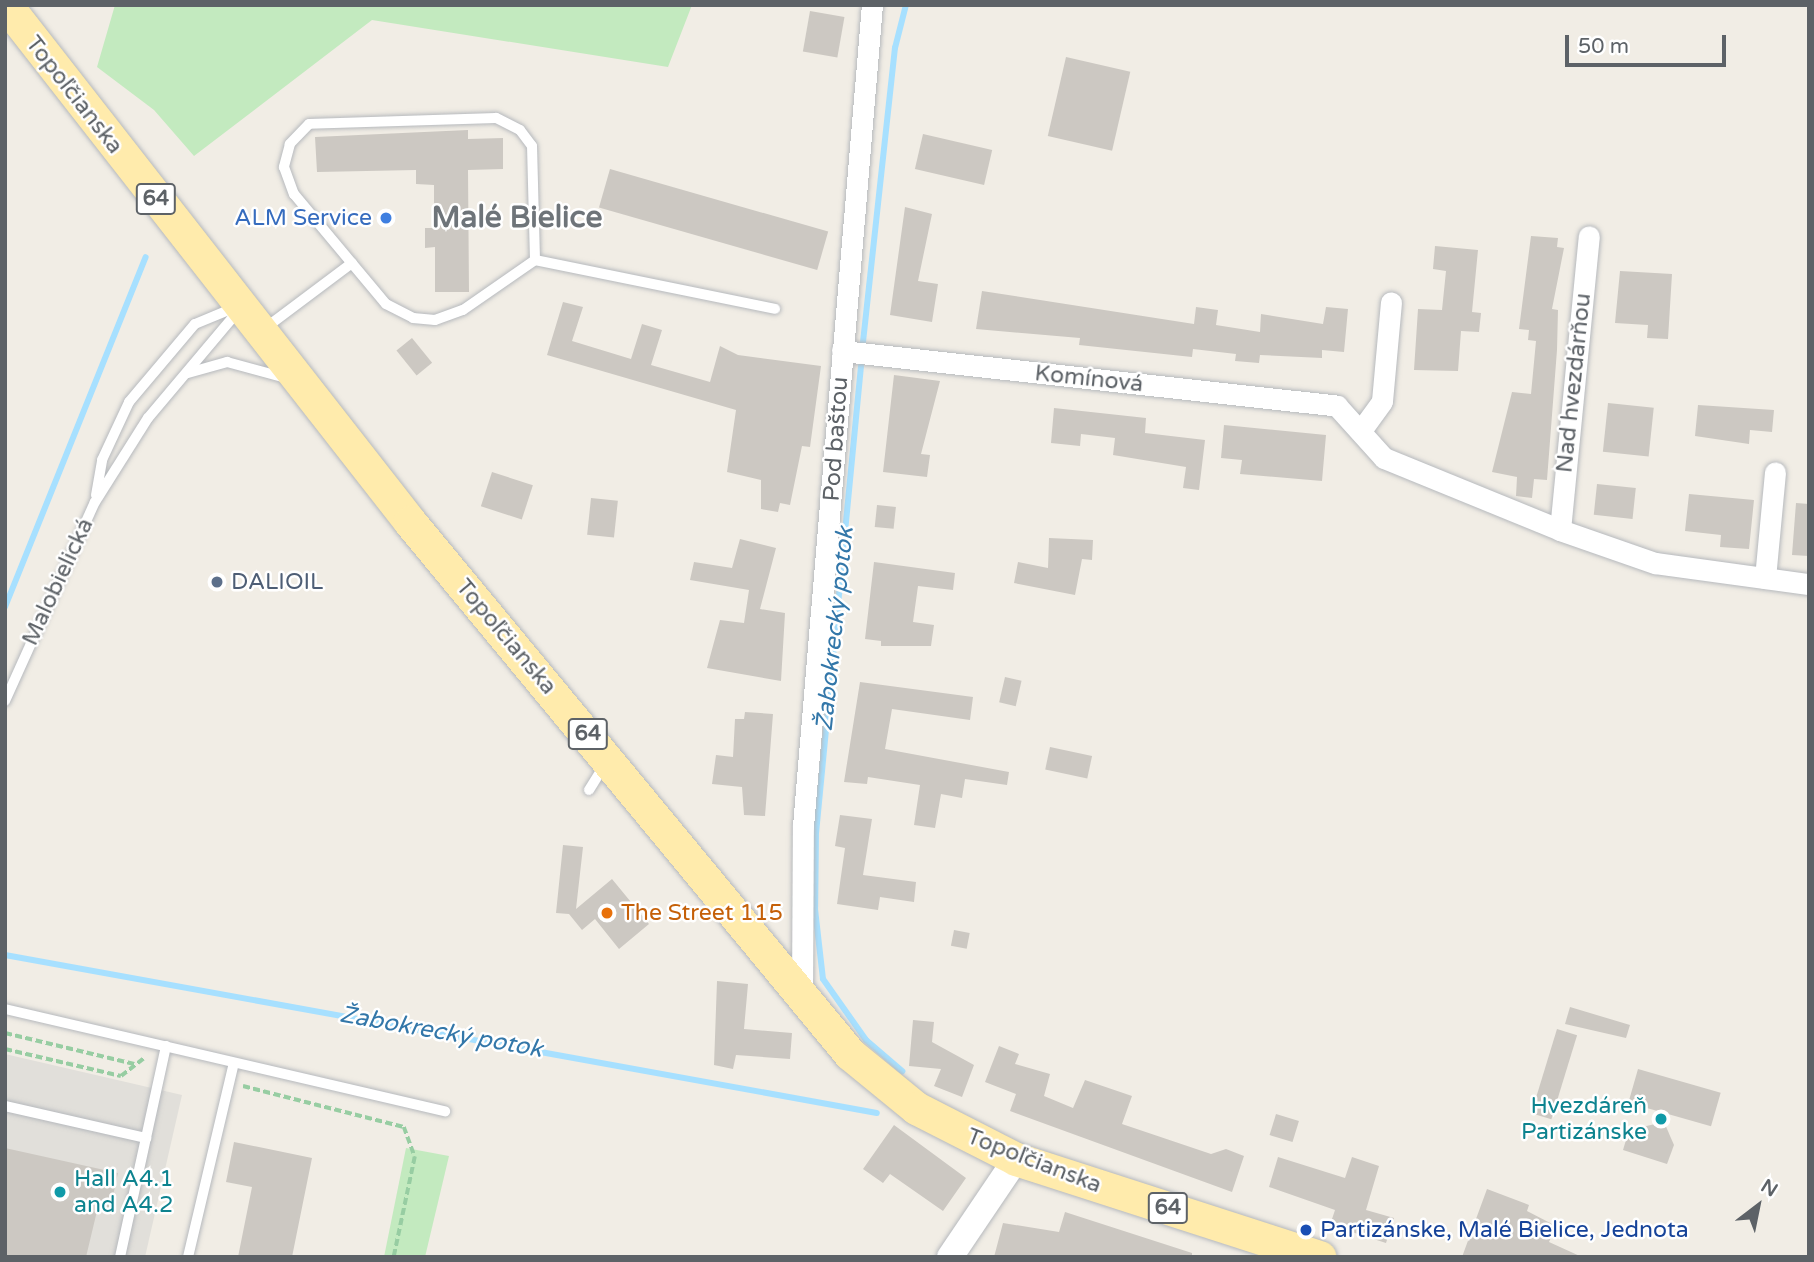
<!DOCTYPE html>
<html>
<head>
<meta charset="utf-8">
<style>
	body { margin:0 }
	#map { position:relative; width:1814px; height:1262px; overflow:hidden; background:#f1ede5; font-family:"Varela Round",sans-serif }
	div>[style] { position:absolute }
	.industrial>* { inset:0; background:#e1dfda }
	.green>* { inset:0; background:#c3eabf }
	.stream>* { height:6px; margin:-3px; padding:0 3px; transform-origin:3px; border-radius:3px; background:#a7e0ff }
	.building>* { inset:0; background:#ccc8c2; transform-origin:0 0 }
	.path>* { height:3.5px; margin-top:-1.75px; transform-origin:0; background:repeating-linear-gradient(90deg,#97cda2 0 7px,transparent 0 10.5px) }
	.roads { filter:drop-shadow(0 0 2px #b6b9bd) drop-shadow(0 0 2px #b6b9bd) }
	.service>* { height:10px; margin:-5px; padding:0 5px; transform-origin:5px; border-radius:5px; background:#fff }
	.minor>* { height:21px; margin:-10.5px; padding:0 10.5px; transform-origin:10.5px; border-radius:10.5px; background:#fff }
	.tertiary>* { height:26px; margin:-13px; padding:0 13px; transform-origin:13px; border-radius:13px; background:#fff }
	.primary>* { height:33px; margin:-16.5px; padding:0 16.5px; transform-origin:16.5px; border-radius:16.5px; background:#ffebac }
	.dots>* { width:19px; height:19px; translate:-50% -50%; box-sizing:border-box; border:4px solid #fff; border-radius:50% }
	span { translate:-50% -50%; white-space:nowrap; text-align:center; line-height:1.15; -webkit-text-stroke:5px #fff; paint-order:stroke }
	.shield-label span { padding:2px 5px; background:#fff; border:2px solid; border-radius:5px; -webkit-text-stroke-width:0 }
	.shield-label { font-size:21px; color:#5d6267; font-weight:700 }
	.street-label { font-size:23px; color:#5d6267 }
	.shop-label { font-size:23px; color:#366cbe }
	.right { translate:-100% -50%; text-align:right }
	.service-label { font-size:23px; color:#4e5e75 }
	.left { translate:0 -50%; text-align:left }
	.food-label { font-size:23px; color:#c56008 }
	.culture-label { font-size:23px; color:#0d838f }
	.transit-label { font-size:23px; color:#164399 }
	.water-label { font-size:24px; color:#3377a9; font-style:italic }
	.district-label { font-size:30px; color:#6e7479; font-weight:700 }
	.frame { position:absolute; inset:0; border:7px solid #5d6267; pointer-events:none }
	.north { position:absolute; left:1723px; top:1171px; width:70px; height:70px; -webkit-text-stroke:5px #fff; paint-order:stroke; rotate:32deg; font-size:19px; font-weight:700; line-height:28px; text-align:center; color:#5d6267 }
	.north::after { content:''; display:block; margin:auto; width:24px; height:32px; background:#5d6267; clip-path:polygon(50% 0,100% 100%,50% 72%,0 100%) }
	.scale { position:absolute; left:1565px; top:35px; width:161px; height:32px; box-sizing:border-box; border:4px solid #5d6267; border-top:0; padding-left:9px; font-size:21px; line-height:24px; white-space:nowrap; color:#5d6267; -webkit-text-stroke:5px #fff; paint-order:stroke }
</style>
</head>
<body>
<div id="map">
	<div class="industrial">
		<div style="clip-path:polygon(5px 1054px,182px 1095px,145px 1257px,5px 1257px)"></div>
	</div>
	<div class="green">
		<div style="clip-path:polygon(115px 5px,692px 5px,668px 67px,372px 20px,194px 156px,154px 110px,97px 67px)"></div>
		<div style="clip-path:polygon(406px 1148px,449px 1156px,425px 1257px,384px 1257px)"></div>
	</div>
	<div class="stream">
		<div style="left:863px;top:342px;width:296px;rotate:-83.8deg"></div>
		<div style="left:895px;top:48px;width:44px;rotate:-75.7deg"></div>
		<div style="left:861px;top:366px;width:468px;rotate:95.5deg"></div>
		<div style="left:816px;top:832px;width:77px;rotate:90.7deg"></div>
		<div style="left:815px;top:909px;width:70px;rotate:83.5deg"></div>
		<div style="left:823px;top:979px;width:75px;rotate:54.8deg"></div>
		<div style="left:866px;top:1040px;width:48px;rotate:40.7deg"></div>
		<div style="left:5px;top:607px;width:377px;rotate:-68.1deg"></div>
		<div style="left:5px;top:955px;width:886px;rotate:10.27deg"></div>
	</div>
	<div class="building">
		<div style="left:810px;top:11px;width:35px;height:41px;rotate:10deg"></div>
		<div style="left:1066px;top:57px;width:66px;height:81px;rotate:13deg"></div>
		<div style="clip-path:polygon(468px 130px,468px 139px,503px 138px,503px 169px,468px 170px,469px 292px,435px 292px,435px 247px,425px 248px,425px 228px,434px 228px,434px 185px,416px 184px,416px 170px,317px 172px,315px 137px)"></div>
		<div style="left:923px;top:134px;width:71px;height:36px;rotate:13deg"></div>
		<div style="left:610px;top:169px;width:227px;height:40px;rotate:16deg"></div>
		<div style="clip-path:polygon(905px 207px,932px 214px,918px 281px,938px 284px,932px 322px,890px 315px)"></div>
		<div style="clip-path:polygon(1531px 236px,1558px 238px,1557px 247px,1564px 248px,1552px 309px,1558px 310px,1557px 350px,1547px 480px,1534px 479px,1532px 498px,1516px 496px,1517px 477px,1492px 472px,1512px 392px,1531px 394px,1536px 341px,1528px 340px,1529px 330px,1519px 329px)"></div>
		<div style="clip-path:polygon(1435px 246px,1478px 250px,1472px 312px,1481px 313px,1479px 332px,1461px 331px,1458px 371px,1414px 370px,1418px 309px,1442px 310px,1446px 271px,1433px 269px)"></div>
		<div style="clip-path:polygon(1620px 271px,1672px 274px,1668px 339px,1647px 338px,1648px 325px,1615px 323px)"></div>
		<div style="clip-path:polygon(982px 291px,1194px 324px,1196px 307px,1218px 310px,1216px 325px,1260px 332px,1261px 314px,1323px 324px,1326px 307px,1348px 309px,1344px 352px,1322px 350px,1322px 358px,1260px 355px,1259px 363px,1235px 361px,1236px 354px,1193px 349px,1192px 357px,1079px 345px,1080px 338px,976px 329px)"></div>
		<div style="clip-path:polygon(563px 302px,583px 307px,572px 341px,631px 359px,642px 324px,662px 330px,651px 365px,710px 382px,720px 346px,738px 355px,821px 366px,810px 447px,802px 446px,790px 505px,780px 503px,778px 512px,761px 509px,761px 480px,727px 472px,736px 410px,547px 355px)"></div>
		<div style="left:412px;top:338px;width:32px;height:20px;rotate:51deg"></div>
		<div style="clip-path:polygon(894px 375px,940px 381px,921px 454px,930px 455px,927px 477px,883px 472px)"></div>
		<div style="left:1608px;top:403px;width:46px;height:49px;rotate:6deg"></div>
		<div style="clip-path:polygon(1698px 405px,1774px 410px,1772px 432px,1750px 430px,1749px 444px,1695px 436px)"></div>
		<div style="clip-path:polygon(1054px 408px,1146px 418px,1145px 433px,1205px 440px,1199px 490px,1183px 488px,1186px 467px,1113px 455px,1115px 438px,1081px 434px,1080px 446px,1051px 443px)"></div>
		<div style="clip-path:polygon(1224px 425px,1326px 435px,1322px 481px,1240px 474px,1242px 460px,1221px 458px)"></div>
		<div style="left:492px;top:472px;width:43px;height:36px;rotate:18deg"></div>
		<div style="left:1597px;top:484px;width:39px;height:31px;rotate:6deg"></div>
		<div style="clip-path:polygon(1689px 494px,1754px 500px,1749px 549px,1720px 547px,1721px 535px,1685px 531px)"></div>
		<div style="left:591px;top:498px;width:27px;height:37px;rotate:6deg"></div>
		<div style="clip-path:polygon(1796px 503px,1809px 504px,1809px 556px,1792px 555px)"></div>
		<div style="left:877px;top:505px;width:19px;height:22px;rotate:6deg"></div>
		<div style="clip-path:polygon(1049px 538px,1093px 540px,1092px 560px,1082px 559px,1075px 595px,1014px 583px,1018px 562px,1048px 568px)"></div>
		<div style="clip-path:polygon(740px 539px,776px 548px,760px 609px,785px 613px,781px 681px,707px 668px,720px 620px,744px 623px,749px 590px,690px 580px,694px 562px,732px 568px)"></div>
		<div style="clip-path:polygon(874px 562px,955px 573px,953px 590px,918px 586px,913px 622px,934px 625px,931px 646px,881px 646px,881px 641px,865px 639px)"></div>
		<div style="left:1005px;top:677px;width:17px;height:26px;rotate:13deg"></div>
		<div style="clip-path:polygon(860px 682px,973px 697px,970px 720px,892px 709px,885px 749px,1009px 772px,1007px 785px,965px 779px,962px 798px,941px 794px,935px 828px,914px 825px,920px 785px,868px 777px,867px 784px,844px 782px)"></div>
		<div style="clip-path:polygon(745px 712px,773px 714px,765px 816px,744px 815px,742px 787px,712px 784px,716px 755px,733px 757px,735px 719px,744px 719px)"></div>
		<div style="left:1050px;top:747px;width:43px;height:23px;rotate:12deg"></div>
		<div style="clip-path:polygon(840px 815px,872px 819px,863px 875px,916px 882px,914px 902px,880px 897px,878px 910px,837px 904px,845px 848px,835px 846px)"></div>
		<div style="clip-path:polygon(563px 845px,583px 847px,576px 909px,612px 879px,649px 924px,619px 949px,595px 919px,582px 930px,569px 914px,556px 913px)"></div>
		<div style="left:954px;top:930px;width:16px;height:16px;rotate:11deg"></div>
		<div style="clip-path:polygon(717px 981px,748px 984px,744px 1029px,792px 1033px,790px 1059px,736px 1055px,733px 1069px,714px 1065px)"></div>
		<div style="clip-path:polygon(1570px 1007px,1630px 1025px,1626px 1038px,1565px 1024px)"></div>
		<div style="clip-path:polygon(913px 1020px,934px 1022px,932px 1042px,974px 1065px,962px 1097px,934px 1086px,941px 1069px,909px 1066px)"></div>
		<div style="left:1557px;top:1029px;width:21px;height:88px;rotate:17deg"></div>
		<div style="clip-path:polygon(999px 1046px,1019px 1054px,1015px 1064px,1050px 1074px,1044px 1096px,1073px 1108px,1085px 1080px,1132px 1096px,1122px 1124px,1211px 1154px,1226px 1149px,1244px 1156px,1232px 1192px,1010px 1111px,1016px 1094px,985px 1082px)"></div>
		<div style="left:1638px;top:1069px;width:86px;height:35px;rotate:16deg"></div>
		<div style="left:1276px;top:1114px;width:24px;height:22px;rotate:17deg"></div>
		<div style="clip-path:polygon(1664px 1122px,1674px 1145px,1667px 1164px,1623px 1150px,1629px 1130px)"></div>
		<div style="clip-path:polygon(894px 1125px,966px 1178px,943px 1211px,890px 1174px,883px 1183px,863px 1169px)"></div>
		<div style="clip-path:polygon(234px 1142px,312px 1158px,292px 1257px,238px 1257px,252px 1187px,226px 1182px)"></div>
		<div style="clip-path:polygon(5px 1148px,118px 1173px,109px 1214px,97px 1211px,86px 1257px,5px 1257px)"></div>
		<div style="clip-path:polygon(1278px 1157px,1345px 1178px,1352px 1157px,1379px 1166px,1366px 1210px,1394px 1218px,1386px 1243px,1330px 1225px,1335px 1210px,1269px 1187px)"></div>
		<div style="clip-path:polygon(1487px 1189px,1529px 1205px,1527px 1211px,1556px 1226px,1549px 1242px,1582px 1257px,1462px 1257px)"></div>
		<div style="clip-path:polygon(1065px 1212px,1192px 1253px,1192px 1257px,994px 1257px,1003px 1223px,1059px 1232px)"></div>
	</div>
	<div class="path">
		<div style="left:5px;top:1033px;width:133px;rotate:13.5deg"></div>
		<div style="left:5px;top:1049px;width:119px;rotate:13.1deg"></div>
		<div style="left:121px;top:1076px;width:29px;rotate:-38deg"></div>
		<div style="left:243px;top:1086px;width:166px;rotate:14.3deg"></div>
		<div style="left:404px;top:1127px;width:32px;rotate:70deg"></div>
		<div style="left:415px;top:1157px;width:102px;rotate:101.9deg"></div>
	</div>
	<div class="roads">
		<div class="service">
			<div style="left:535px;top:260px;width:114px;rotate:-91.5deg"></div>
			<div style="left:532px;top:146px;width:20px;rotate:-127deg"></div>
			<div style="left:520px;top:130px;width:27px;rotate:-153deg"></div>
			<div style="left:496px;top:118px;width:187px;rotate:178.2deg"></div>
			<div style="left:309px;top:124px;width:28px;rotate:134deg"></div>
			<div style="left:290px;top:144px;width:24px;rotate:105deg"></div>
			<div style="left:284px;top:167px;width:29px;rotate:70deg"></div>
			<div style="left:294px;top:194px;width:143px;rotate:50.1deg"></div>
			<div style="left:386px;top:304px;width:30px;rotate:27deg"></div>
			<div style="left:413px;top:318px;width:22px;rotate:5deg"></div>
			<div style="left:435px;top:320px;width:30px;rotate:-20deg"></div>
			<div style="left:463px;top:310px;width:88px;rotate:-34.8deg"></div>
			<div style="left:535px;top:260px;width:245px;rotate:11.5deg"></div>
			<div style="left:264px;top:329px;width:110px;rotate:-36.9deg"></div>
			<div style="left:188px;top:373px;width:41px;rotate:-15.8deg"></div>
			<div style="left:227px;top:362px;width:61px;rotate:15.2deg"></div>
			<div style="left:96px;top:495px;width:36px;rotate:-80deg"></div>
			<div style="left:102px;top:460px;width:64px;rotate:-65deg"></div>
			<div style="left:129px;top:402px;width:102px;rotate:-49.8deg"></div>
			<div style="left:195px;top:324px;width:44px;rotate:-22.5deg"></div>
			<div style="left:5px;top:701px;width:218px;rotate:-65.7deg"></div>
			<div style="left:95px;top:502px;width:99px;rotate:-57.8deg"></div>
			<div style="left:148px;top:418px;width:141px;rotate:-49.9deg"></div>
			<div style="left:589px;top:790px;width:31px;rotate:-58deg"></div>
			<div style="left:5px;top:1009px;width:452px;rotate:13.1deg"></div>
			<div style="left:5px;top:1106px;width:145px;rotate:12.8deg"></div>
			<div style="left:120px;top:1257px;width:216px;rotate:-77.7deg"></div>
			<div style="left:188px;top:1257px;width:199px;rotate:-76.7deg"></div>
		</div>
		<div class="minor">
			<div style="left:842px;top:351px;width:498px;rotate:6.3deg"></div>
			<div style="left:1337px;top:406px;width:70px;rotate:47.9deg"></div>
			<div style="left:1384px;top:458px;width:190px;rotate:22.2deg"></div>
			<div style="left:1560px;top:530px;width:101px;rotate:19.2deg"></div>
			<div style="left:1655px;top:563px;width:155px;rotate:7.8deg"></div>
			<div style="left:1362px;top:429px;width:34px;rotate:-54deg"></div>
			<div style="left:1382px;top:401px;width:99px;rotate:-84.8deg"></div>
			<div style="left:1560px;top:530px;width:295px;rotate:-84.4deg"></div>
			<div style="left:1765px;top:578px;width:106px;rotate:-84.6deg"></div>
			<div style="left:802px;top:997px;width:171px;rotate:-89.7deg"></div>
			<div style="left:803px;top:826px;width:824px;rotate:-85.2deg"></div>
		</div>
		<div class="tertiary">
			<div style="left:950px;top:1257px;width:118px;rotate:-56deg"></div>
		</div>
		<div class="primary">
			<div style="left:6px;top:5px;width:656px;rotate:51.99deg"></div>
			<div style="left:410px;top:522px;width:690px;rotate:50.41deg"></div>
			<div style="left:850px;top:1054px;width:85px;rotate:39.3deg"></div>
			<div style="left:916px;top:1108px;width:112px;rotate:27deg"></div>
			<div style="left:1016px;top:1159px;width:319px;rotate:17.9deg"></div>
		</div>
	</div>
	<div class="dots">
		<div style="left:386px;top:218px;background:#3f7fe0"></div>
		<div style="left:217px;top:582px;background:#5c6f8a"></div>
		<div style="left:607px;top:913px;background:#e8710a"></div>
		<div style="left:1661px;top:1119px;background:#0f9aa8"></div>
		<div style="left:60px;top:1192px;background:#0f9aa8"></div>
		<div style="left:1306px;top:1230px;background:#1a4fb4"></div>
	</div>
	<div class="shield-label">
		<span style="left:156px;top:199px">64</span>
		<span style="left:588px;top:734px">64</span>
		<span style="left:1168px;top:1208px">64</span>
	</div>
	<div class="street-label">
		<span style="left:74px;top:95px;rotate:52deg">Topoľčianska</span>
		<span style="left:1089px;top:379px;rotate:6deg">Komínová</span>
		<span style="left:1574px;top:383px;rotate:-84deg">Nad hvezdárňou</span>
		<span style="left:836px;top:439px;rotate:-86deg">Pod baštou</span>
		<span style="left:58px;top:582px;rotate:-65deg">Malobielická</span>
		<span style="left:506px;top:637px;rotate:50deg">Topoľčianska</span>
		<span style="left:1034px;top:1161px;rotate:21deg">Topoľčianska</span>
	</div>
	<div class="shop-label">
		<span class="right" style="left:372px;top:218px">ALM Service</span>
	</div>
	<div class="service-label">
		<span class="left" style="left:231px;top:582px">DALIOIL</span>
	</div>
	<div class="food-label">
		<span class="left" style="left:621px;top:913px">The Street 115</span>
	</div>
	<div class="culture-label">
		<span class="right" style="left:1647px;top:1119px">Hvezdáreň<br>Partizánske</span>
		<span class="left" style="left:74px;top:1192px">Hall A4.1<br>and A4.2</span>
	</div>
	<div class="transit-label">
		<span class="left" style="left:1320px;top:1230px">Partizánske, Malé Bielice, Jednota</span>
	</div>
	<div class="water-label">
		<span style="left:835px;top:629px;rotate:-84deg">Žabokrecký potok</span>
		<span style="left:441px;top:1032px;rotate:10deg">Žabokrecký potok</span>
	</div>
	<div class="district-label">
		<span style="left:517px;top:218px">Malé Bielice</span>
	</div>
	<div class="frame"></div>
	<div class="north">N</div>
	<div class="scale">50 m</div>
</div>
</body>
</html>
